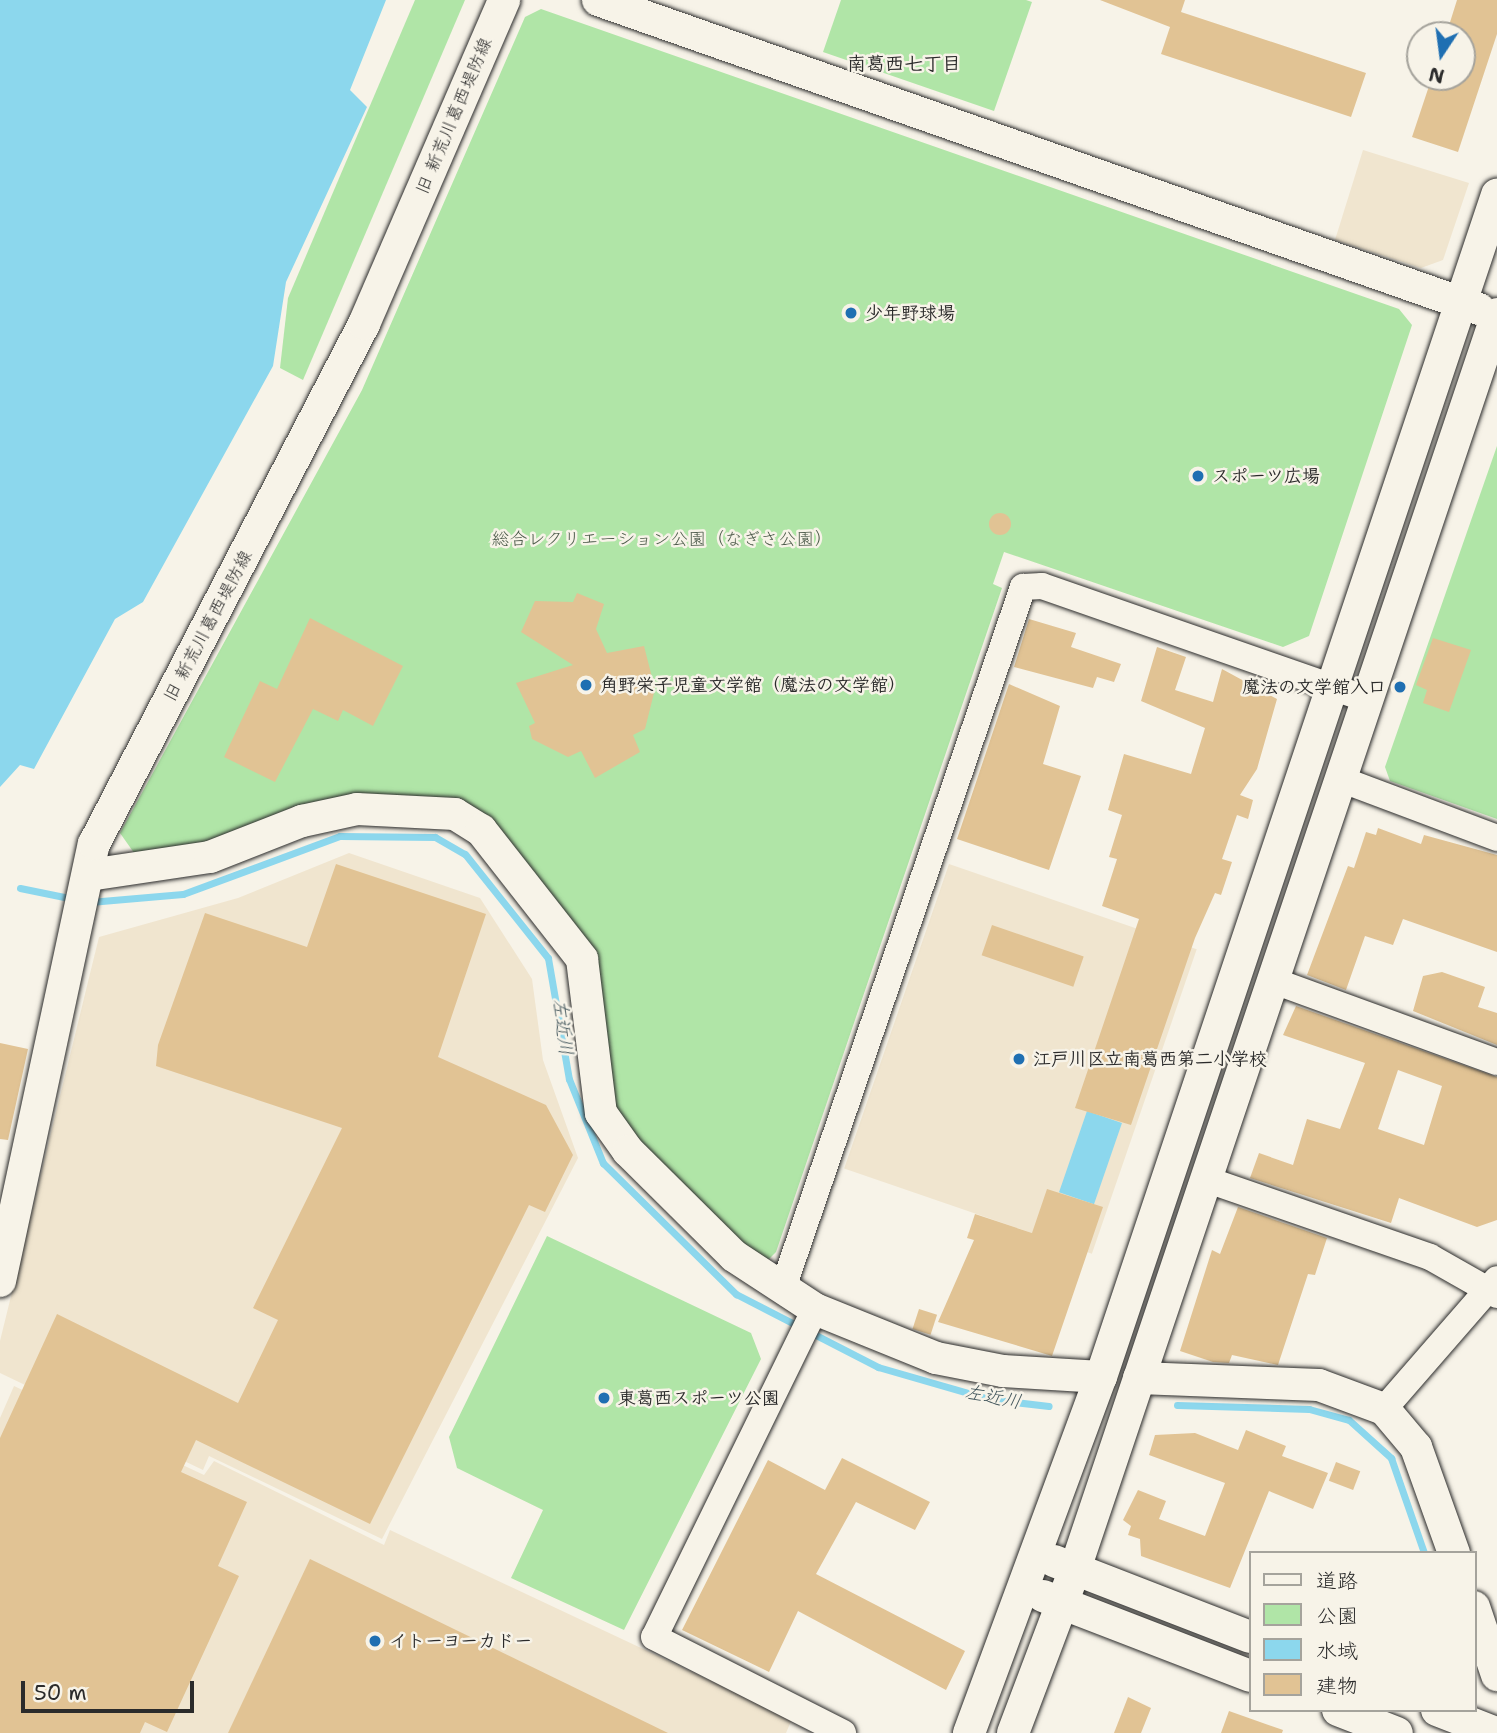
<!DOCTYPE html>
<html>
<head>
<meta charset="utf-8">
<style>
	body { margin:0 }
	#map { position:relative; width:1497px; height:1733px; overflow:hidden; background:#f7f3e8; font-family:"Shantell Sans","Klee One",sans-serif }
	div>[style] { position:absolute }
	.built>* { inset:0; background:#f0e5cf; transform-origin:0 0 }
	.green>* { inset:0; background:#b0e5a7 }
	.water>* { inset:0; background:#8cd7ed; transform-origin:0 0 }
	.stream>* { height:7px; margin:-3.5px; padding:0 3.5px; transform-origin:3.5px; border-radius:3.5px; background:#8cd7ed }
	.building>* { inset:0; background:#e1c394; transform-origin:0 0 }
	.round { border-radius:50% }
	.roads { filter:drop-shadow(0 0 2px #2b2b2b) drop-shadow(0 0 2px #2b2b2b) }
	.minor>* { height:26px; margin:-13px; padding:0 13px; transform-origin:13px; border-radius:13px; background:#f7f3e8 }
	.tertiary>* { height:32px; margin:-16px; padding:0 16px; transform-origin:16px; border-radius:16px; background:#f7f3e8 }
	.dots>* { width:19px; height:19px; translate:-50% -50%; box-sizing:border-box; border:4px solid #f7f3e8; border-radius:50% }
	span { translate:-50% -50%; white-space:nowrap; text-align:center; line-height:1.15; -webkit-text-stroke:5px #f7f3e8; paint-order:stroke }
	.street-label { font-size:18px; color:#2b2b2b }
	.poi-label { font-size:18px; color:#2b2b2b; font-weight:700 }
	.left { translate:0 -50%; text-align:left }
	.right { translate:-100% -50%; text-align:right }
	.park-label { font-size:18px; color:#4c5a4a }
	.neighbourhood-label { font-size:19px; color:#2b2b2b; font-weight:700 }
	.water-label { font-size:19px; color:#43565c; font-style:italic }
	.legend { position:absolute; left:1249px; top:1551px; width:228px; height:161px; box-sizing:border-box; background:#f7f3e8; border:2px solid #a5a39c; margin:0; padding:9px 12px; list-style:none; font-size:21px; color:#2b2b2b }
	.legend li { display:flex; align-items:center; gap:14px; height:35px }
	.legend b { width:35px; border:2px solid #a5a39c }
	.north { position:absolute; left:1406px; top:21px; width:70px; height:70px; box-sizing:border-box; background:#f7f3e8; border:2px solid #a5a39c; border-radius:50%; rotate:193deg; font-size:19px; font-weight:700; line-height:28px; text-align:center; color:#2b2b2b }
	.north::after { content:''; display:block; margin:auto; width:24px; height:32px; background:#1f6fb2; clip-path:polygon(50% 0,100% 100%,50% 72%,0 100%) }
	.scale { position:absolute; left:21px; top:1681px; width:173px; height:32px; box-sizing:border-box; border:4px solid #2b2b2b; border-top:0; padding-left:9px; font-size:21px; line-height:24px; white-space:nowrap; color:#2b2b2b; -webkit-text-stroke:5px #f7f3e8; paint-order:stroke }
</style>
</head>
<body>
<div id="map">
	<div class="built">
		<div style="clip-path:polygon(1363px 150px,1469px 183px,1443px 260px,1421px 268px,1335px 240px)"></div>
		<div style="clip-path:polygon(349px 853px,480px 898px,532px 979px,543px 1060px,578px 1158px,382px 1539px,209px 1456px,203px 1470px,0 1373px,0 1341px,99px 937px,238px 898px)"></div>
		<div style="left:949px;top:864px;width:262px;height:322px;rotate:19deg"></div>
		<div style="clip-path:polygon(14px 1386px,204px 1475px,214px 1461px,384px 1545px,390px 1530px,792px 1719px,786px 1733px,0 1733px,0 1418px)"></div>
	</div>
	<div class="green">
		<div style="clip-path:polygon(415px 0,465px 0,303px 380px,280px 368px,288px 298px)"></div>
		<div style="clip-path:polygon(841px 0,1026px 0,1032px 2px,994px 111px,823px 52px)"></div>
		<div style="clip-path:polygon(541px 9px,1399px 309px,1412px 325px,1309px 636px,1283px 647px,1004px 552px,993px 584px,1002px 588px,776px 1252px,763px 1265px,638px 1144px,613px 1103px,591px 953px,459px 803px,211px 841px,139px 860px,120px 833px,362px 390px,525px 17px)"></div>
		<div style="clip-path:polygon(1497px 446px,1497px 819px,1390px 781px,1385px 767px)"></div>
		<div style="clip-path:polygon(547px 1236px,751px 1333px,761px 1359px,624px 1630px,511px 1578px,543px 1510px,457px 1468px,449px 1437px)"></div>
	</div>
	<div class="water">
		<div style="clip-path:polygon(0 0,386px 0,350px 90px,367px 107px,286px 282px,273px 366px,143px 602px,115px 619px,34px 769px,20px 765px,0 787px)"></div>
		<div style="left:1087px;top:1111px;width:37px;height:86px;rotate:19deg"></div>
	</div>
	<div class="stream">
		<div style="left:20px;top:888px;width:55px;rotate:11.5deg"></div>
		<div style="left:90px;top:902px;width:93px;rotate:-4.9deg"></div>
		<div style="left:183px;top:894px;width:167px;rotate:-20.3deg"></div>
		<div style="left:340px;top:836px;width:95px;rotate:0.6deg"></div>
		<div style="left:435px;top:837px;width:34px;rotate:30deg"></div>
		<div style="left:465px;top:854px;width:133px;rotate:51.4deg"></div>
		<div style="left:548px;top:958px;width:123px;rotate:80.2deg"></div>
		<div style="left:569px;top:1079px;width:91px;rotate:68deg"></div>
		<div style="left:603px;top:1163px;width:187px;rotate:44.6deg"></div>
		<div style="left:736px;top:1294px;width:160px;rotate:27.2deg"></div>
		<div style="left:878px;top:1367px;width:116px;rotate:16.1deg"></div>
		<div style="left:989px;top:1399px;width:60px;rotate:6.7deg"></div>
		<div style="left:1177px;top:1405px;width:132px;rotate:1.7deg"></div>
		<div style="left:1309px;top:1409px;width:41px;rotate:15.4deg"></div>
		<div style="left:1349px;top:1420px;width:57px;rotate:42.1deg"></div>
		<div style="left:1391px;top:1458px;width:101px;rotate:70.8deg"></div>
	</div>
	<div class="building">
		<div style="clip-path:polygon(1100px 0,1185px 0,1181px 12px,1366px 73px,1351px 117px,1161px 54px,1170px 27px)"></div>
		<div style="clip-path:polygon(1457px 0,1497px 0,1497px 34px,1458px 152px,1412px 137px,1432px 77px,1462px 77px,1462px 35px,1446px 35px)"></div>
		<div class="round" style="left:989px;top:513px;width:22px;height:22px"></div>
		<div style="clip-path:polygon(577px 593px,604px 604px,596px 629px,607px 653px,644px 646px,655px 689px,645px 729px,633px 735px,640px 752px,595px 778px,581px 751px,568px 757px,532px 739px,529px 726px,535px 723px,516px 683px,573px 665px,521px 632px,535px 601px,573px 602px)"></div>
		<div style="clip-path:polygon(310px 618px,403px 666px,373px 726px,343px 710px,338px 721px,313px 709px,275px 782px,224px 757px,260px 681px,277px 689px)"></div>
		<div style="clip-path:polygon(1029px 619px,1076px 633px,1071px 647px,1121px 664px,1114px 682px,1097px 677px,1093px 688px,1014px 667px)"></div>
		<div style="clip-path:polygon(1433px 638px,1471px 650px,1449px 712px,1423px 703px,1427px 690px,1416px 685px)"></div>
		<div style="clip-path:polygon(1157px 647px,1186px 657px,1175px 690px,1213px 702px,1222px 669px,1277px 699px,1257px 769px,1240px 795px,1253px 800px,1248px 819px,1237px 815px,1222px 859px,1232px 862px,1221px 895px,1215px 893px,1195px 938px,1131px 1125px,1075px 1108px,1139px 919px,1102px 906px,1117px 859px,1109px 857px,1122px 815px,1108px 810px,1124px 754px,1191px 774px,1205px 728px,1141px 701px)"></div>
		<div style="clip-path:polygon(1009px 684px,1060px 706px,1043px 764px,1081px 776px,1049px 870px,957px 839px)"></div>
		<div style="clip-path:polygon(1378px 828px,1421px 844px,1424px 835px,1497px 855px,1497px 952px,1403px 919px,1393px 945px,1365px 936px,1346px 990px,1307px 975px,1348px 866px,1354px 868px,1366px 832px,1376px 835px)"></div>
		<div style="clip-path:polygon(336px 864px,486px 914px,438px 1057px,546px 1105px,573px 1155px,545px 1212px,529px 1205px,370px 1524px,196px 1440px,181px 1472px,247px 1502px,218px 1566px,239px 1576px,167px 1732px,145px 1722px,140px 1733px,0 1733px,0 1438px,57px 1314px,238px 1403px,278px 1320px,253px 1308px,342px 1128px,156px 1066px,158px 1045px,205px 913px,307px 947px)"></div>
		<div style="left:992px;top:925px;width:97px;height:32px;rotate:19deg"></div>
		<div style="clip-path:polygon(1442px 972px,1485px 987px,1478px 1007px,1497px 1013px,1497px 1045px,1413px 1011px,1423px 976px)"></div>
		<div style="clip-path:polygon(evenodd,1296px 1006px,1497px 1077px,1497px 1220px,1477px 1227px,1399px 1198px,1391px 1223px,1250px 1178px,1259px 1153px,1293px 1165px,1307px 1119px,1340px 1129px,1365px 1063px,1283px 1035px,1296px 1006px,1398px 1070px,1442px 1086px,1424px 1145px,1378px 1129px,1398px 1070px)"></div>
		<div style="clip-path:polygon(0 1043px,28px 1049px,8px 1140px,0 1139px)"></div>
		<div style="clip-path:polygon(1047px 1189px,1103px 1207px,1052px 1356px,938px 1322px,974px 1240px,967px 1238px,975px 1214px,1032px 1233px)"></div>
		<div style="clip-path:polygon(1238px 1207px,1327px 1238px,1315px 1275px,1308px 1274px,1278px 1365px,1232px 1355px,1229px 1363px,1213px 1362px,1180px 1351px,1212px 1250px,1220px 1254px)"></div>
		<div style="left:919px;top:1309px;width:19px;height:21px;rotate:18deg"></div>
		<div style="clip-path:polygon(1246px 1430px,1286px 1446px,1282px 1456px,1328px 1473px,1313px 1509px,1269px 1491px,1230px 1588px,1141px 1556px,1140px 1539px,1128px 1535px,1131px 1526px,1123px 1520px,1138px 1490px,1166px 1501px,1159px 1519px,1205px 1536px,1225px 1483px,1149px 1455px,1155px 1435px,1195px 1433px,1238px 1450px)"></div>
		<div style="clip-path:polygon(842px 1458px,930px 1502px,915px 1530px,856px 1502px,816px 1574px,965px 1651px,946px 1690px,798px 1611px,769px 1672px,682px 1630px,768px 1460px,825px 1490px)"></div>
		<div style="left:1336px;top:1462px;width:26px;height:20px;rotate:21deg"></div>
		<div style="clip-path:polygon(310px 1559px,668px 1733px,228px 1733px)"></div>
		<div style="clip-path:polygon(1128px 1697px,1151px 1708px,1141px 1733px,1114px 1733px)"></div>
		<div style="clip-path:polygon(1229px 1711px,1283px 1730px,1282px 1733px,1221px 1733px)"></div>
	</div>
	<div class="roads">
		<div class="minor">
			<div style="left:1340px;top:779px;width:168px;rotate:20.6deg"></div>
			<div style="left:1274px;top:981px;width:237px;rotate:20deg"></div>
			<div style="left:1205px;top:1179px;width:238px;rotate:19.1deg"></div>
			<div style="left:1430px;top:1257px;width:77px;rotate:29.6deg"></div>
			<div style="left:783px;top:1288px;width:741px;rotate:-71.1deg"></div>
			<div style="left:1023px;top:587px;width:19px;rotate:-3deg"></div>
			<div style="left:1042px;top:586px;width:344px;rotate:19.2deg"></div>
			<div style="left:815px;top:1309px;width:365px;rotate:116.1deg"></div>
			<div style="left:654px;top:1637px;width:212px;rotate:26.9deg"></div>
			<div style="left:1384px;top:1409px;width:172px;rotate:-49deg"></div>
		</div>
		<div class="tertiary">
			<div style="left:598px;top:0;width:934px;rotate:19.33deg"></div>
			<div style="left:89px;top:875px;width:122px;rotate:-8.5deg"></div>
			<div style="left:210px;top:857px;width:99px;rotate:-21.4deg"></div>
			<div style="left:302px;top:821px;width:56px;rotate:-12.3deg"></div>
			<div style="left:357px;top:809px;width:98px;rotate:2.9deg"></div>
			<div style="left:455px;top:814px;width:31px;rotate:32deg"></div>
			<div style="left:481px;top:830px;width:164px;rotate:51.9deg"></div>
			<div style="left:582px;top:959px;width:155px;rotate:83deg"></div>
			<div style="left:601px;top:1113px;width:47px;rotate:54.6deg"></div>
			<div style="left:628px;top:1151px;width:149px;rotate:44.7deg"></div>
			<div style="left:734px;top:1256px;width:97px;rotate:33.2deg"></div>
			<div style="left:815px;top:1309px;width:131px;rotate:22deg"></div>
			<div style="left:936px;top:1358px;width:68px;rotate:11deg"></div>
			<div style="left:1003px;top:1371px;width:98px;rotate:3.5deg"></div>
			<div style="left:0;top:1281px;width:447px;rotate:-77.9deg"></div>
			<div style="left:94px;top:844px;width:586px;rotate:-62.56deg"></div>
			<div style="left:364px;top:324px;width:353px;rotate:-66.6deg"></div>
			<div style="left:1139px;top:1378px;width:180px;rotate:2.2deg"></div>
			<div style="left:1319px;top:1385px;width:69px;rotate:20.3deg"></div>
			<div style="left:1384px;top:1409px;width:50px;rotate:49.9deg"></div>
			<div style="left:1416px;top:1447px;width:113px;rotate:70.3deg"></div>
			<div style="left:1054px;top:1561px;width:210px;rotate:21.2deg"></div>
			<div style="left:1043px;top:1596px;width:222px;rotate:21.1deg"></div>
			<div style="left:1474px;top:1607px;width:72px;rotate:71.3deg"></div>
			<div style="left:1338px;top:1710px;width:63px;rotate:21.3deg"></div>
			<div style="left:1437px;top:1710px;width:63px;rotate:21.3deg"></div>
			<div style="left:969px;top:1733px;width:380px;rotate:-69.7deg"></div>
			<div style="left:1101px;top:1377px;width:1247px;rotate:-71.48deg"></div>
			<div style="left:1013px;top:1733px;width:175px;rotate:-69.3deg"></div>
			<div style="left:1075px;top:1569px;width:1324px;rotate:-71.41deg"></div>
		</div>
	</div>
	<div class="dots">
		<div style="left:851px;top:313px;background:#1f6fb2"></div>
		<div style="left:1198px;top:476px;background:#1f6fb2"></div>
		<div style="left:586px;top:685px;background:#1f6fb2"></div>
		<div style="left:1400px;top:687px;background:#1f6fb2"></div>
		<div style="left:1019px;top:1059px;background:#1f6fb2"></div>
		<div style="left:604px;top:1398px;background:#1f6fb2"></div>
		<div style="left:375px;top:1641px;background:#1f6fb2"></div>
	</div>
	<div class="street-label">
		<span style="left:454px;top:116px;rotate:-67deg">旧 新荒川葛西堤防線</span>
		<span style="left:208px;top:626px;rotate:-62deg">旧 新荒川葛西堤防線</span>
	</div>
	<div class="poi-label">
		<span class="left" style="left:865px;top:313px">少年野球場</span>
		<span class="left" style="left:1212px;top:476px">スポーツ広場</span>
		<span class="left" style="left:600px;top:685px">角野栄子児童文学館（魔法の文学館）</span>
		<span class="right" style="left:1386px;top:687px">魔法の文学館入口</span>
		<span class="left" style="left:1033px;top:1059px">江戸川区立南葛西第二小学校</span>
		<span class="left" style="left:618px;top:1398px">東葛西スポーツ公園</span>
		<span class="left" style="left:389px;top:1641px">イトーヨーカドー</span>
	</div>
	<div class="park-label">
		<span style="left:662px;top:539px">総合レクリエーション公園（なぎさ公園）</span>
	</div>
	<div class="neighbourhood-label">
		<span style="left:904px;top:64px">南葛西七丁目</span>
	</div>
	<div class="water-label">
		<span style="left:563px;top:1027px;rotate:83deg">左近川</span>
		<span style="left:993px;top:1397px;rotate:11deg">左近川</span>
	</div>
	<ul class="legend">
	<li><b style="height:9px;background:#f7f3e8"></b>道路</li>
	<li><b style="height:19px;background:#b0e5a7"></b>公園</li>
	<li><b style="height:19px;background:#8cd7ed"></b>水域</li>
	<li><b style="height:19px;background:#e1c394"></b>建物</li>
	</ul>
	<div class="north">N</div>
	<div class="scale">50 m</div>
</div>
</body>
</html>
